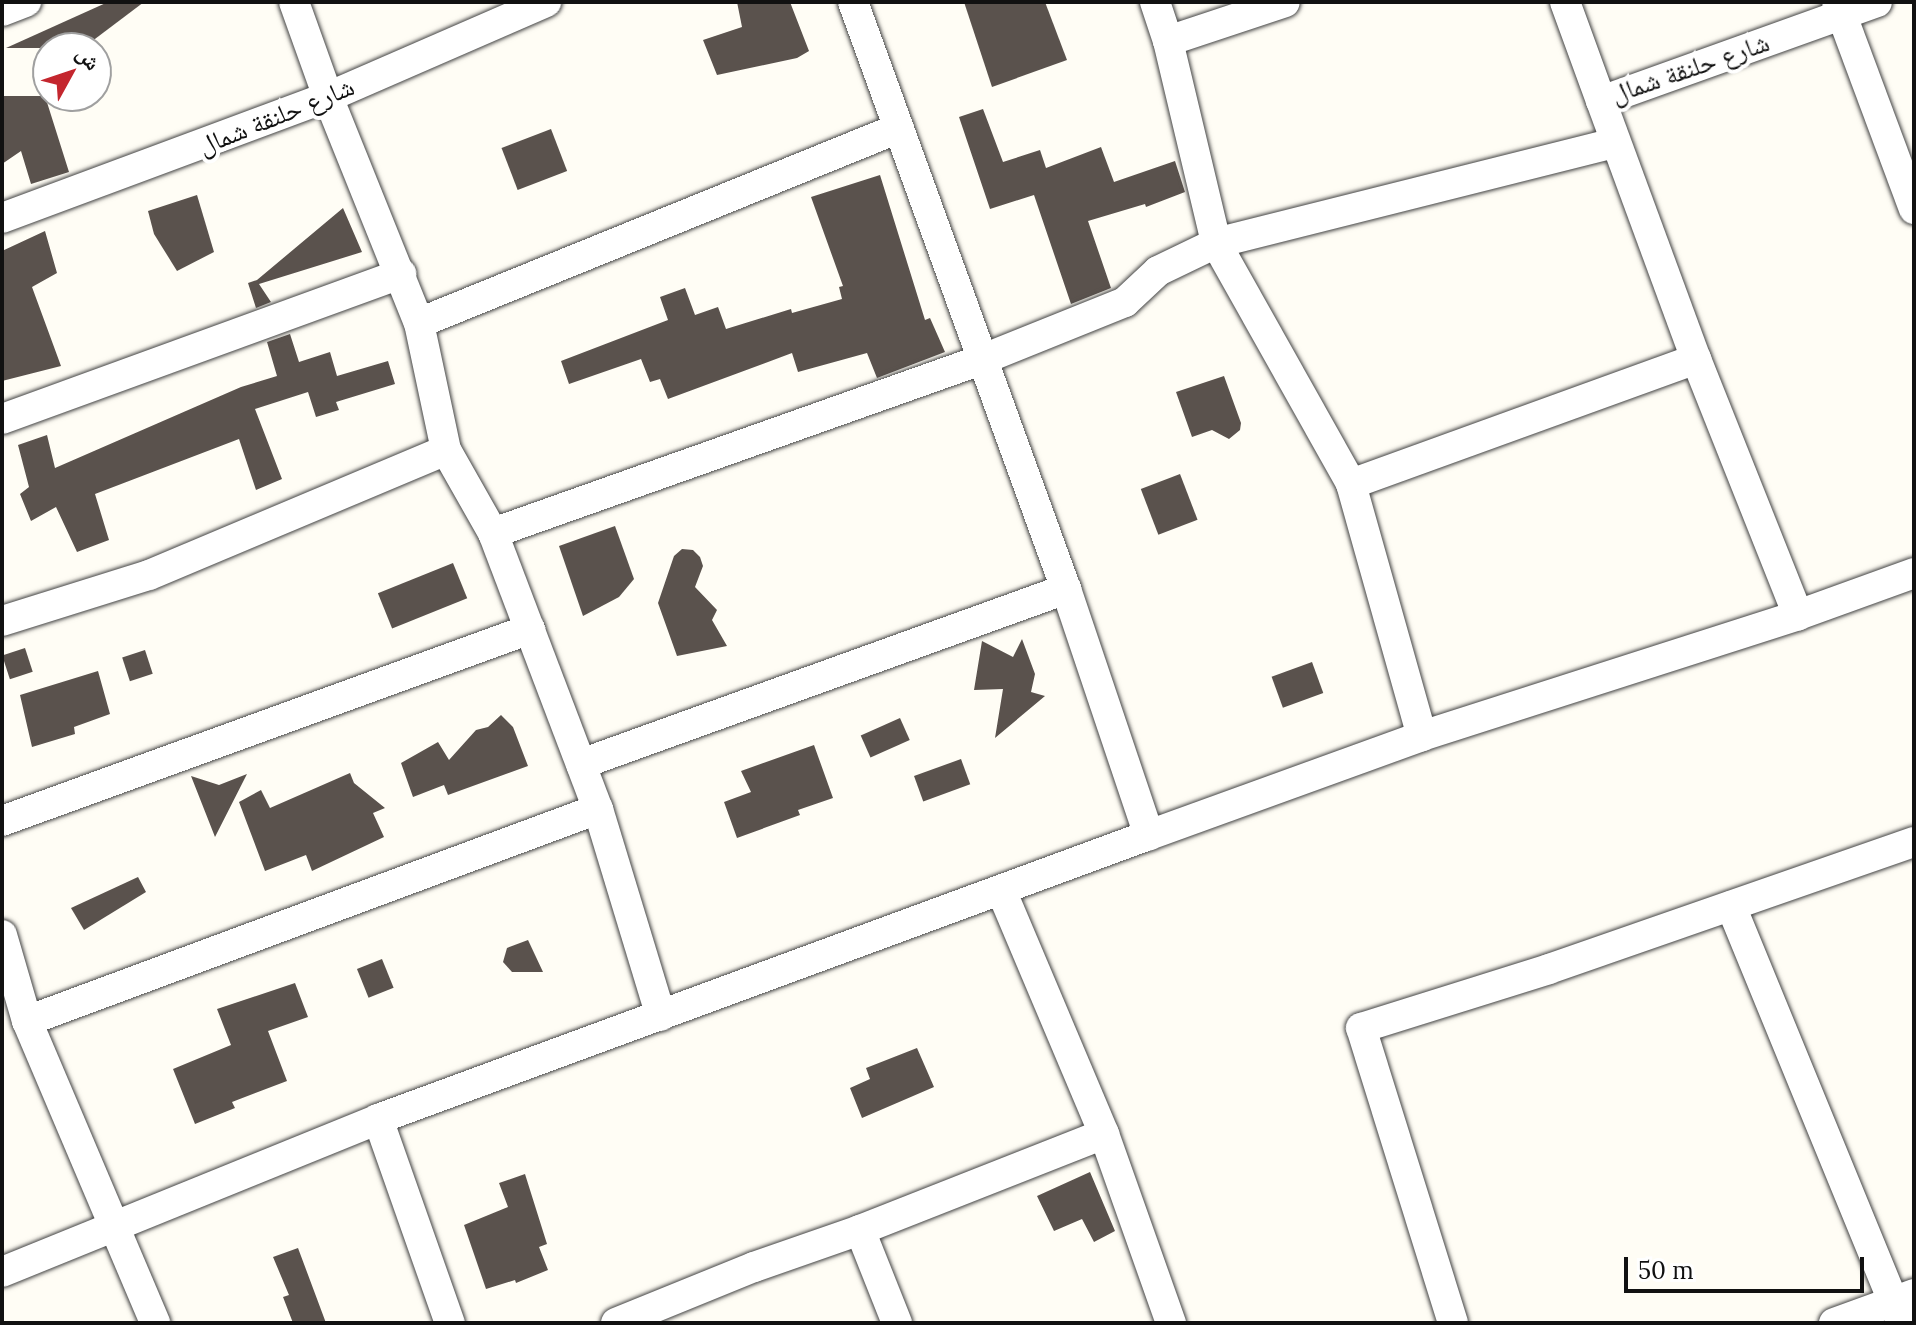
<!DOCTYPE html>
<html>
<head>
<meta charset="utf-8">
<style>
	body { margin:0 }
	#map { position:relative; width:1916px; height:1325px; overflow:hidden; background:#fffdf5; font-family:Lora,"Noto Naskh Arabic",serif }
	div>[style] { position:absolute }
	.building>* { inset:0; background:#5a524d; transform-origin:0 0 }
	.roads { filter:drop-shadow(0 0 2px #444) drop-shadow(0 0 2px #444) }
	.street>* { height:30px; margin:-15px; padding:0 15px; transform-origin:15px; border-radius:15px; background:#fff }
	span { translate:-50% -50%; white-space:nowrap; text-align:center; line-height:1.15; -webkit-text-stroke:8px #fff; paint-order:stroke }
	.street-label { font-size:26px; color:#111 }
	.frame { position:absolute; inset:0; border:4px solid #111; pointer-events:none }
	.north { position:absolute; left:32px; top:32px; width:80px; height:80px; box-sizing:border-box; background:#fff; border:2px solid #a0a0a0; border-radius:50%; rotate:50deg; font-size:22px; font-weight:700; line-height:32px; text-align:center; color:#111 }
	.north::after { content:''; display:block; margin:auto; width:28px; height:36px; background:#c4262e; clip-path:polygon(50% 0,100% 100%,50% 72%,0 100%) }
	.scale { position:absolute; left:1624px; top:1257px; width:240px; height:36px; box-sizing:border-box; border:4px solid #111; border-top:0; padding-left:10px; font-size:24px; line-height:28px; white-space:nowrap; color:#111; -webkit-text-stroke:6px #fff; paint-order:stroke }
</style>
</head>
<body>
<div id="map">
	<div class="building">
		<div style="clip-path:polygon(108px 2px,144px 2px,83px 48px,6px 48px)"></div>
		<div style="clip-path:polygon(737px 2px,790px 2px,809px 51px,797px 58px,717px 75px,703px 40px,742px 27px)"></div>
		<div style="clip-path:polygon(964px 2px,1045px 2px,1067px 60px,992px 87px)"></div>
		<div style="clip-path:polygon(2px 96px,45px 96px,69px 172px,31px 184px,21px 151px,2px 164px)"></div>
		<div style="clip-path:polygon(983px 109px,1003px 162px,1040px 150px,1046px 168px,1101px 147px,1114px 182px,1175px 161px,1185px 192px,1146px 207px,1145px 204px,1088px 221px,1111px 288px,1071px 304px,1034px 195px,990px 209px,959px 117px)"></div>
		<div style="left:551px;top:129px;width:45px;height:53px;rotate:69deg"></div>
		<div style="clip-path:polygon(880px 175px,925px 320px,930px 318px,945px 352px,877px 378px,867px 353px,798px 372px,792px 353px,668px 399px,660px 379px,650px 382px,641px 359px,569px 384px,561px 361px,668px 320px,660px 297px,685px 288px,695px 315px,718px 307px,726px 329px,791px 309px,792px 313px,842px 299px,839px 287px,843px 286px,811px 197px)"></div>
		<div style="clip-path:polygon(197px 195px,214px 252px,177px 271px,154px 234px,148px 211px)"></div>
		<div style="clip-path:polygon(343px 208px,362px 252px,259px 284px,271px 302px,256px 308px,248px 283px,257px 280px)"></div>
		<div style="clip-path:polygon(45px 231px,57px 273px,32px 287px,61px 366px,2px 381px,2px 251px)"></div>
		<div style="clip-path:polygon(290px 334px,299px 362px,330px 352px,337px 376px,388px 361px,395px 384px,336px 402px,339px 410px,316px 417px,308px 392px,255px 409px,282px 479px,256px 490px,239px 439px,95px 494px,109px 540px,77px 552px,56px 507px,31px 521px,20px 494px,29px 487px,18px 445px,47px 435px,55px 468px,241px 387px,277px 376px,267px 342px)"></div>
		<div style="clip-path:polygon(1224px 376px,1241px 423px,1240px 430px,1229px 439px,1212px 430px,1192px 437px,1176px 392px)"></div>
		<div style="left:1180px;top:474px;width:49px;height:42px;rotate:69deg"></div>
		<div style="clip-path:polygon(615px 526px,634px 579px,619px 597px,583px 616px,559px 546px)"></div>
		<div style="clip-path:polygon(682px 549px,693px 550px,700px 557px,703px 566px,695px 587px,717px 610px,712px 620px,727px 646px,677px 656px,658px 603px,674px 556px)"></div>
		<div style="left:453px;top:563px;width:38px;height:81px;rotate:68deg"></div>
		<div style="clip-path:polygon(1022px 639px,1035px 674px,1031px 692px,1045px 696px,995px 738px,1003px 689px,974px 690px,982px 641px,1013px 657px)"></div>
		<div style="left:25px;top:648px;width:25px;height:24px;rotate:72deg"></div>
		<div style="left:145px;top:650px;width:25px;height:24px;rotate:72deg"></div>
		<div style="left:1312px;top:662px;width:33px;height:43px;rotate:70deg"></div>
		<div style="clip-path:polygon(98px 671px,110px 714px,74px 727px,75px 734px,32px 747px,20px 695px)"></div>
		<div style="clip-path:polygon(501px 715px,513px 727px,528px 766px,448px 795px,444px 785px,413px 797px,401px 763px,438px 742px,449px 760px,476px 730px,488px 727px)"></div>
		<div style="left:900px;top:718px;width:24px;height:43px;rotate:66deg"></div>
		<div style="clip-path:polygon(814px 745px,833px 798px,798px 810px,800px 815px,737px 838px,724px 802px,751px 792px,741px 771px)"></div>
		<div style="left:961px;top:759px;width:27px;height:50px;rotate:70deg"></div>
		<div style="clip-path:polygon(350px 773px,354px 783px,385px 808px,373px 813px,384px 837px,312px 871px,306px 855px,265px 871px,239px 802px,261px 790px,270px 808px)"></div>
		<div style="clip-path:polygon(247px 774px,215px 837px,191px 776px,219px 785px)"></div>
		<div style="clip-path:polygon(138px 877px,146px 892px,84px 930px,71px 908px)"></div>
		<div style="clip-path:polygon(528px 940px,543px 972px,512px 972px,503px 962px,507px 948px)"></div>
		<div style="left:382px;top:959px;width:31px;height:27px;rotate:68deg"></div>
		<div style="clip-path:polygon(295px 983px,308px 1017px,268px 1031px,287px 1081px,232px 1102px,235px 1108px,195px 1124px,173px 1069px,231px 1045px,217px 1009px)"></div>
		<div style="clip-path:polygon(917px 1048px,934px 1087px,862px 1118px,850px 1088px,870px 1079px,866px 1068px)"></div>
		<div style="clip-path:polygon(1090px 1172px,1115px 1231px,1094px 1242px,1082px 1219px,1054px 1231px,1037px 1196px)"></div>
		<div style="clip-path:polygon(525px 1174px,547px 1244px,539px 1247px,548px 1270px,516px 1283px,515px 1280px,486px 1289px,464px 1225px,508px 1207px,499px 1183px)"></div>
		<div style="clip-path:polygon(298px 1248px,326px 1323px,293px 1323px,283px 1297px,289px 1295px,273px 1257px)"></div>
	</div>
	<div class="roads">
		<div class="street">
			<div style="left:294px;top:2px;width:101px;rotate:70.3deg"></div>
			<div style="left:328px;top:97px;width:244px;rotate:68.1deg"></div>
			<div style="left:419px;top:323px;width:130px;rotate:78deg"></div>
			<div style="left:446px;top:450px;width:95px;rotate:60.5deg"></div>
			<div style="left:493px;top:533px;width:295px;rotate:69.2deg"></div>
			<div style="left:598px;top:809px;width:216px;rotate:73.1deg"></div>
			<div style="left:853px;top:2px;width:624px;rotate:70.06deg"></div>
			<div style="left:1066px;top:589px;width:260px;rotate:71.4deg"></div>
			<div style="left:1155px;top:2px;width:41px;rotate:71.6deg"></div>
			<div style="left:1168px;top:41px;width:208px;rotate:76.6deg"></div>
			<div style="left:1216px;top:243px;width:276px;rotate:60.7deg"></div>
			<div style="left:1351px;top:484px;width:262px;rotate:74.3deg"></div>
			<div style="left:1565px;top:2px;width:105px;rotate:70deg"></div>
			<div style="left:1601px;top:101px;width:293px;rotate:-19.7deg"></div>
			<div style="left:1837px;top:2px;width:221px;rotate:69.6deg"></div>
			<div style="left:2px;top:11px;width:26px;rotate:-21deg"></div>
			<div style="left:1168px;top:41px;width:123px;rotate:-18.4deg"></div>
			<div style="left:1601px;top:101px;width:275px;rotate:69.8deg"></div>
			<div style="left:1696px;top:359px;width:276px;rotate:68.3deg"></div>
			<div style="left:2px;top:218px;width:348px;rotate:-20.4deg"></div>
			<div style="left:328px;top:97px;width:238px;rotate:-23.5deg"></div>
			<div style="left:419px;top:323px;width:518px;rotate:-22.11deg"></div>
			<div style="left:2px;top:419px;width:425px;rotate:-20deg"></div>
			<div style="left:1351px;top:484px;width:367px;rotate:-19.9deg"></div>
			<div style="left:493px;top:533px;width:518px;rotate:-19.52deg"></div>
			<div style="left:981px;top:360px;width:155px;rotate:-21.9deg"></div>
			<div style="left:1125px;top:302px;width:45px;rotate:-43.2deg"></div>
			<div style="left:1158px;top:271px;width:64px;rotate:-25.8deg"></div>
			<div style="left:1216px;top:243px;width:410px;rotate:-14.1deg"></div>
			<div style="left:2px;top:621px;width:154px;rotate:-17.4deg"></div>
			<div style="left:149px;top:575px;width:322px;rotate:-22.8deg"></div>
			<div style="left:581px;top:764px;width:516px;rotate:-19.84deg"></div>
			<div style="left:2px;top:821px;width:562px;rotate:-19.98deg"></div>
			<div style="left:1001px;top:890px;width:265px;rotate:67.1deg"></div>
			<div style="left:1104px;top:1134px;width:201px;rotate:70.5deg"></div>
			<div style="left:1731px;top:906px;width:451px;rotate:67.7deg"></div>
			<div style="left:2px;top:935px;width:90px;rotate:73.8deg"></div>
			<div style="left:27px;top:1021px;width:328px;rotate:67deg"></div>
			<div style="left:27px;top:1021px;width:609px;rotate:-20.37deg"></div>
			<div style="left:378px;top:1119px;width:216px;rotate:70.6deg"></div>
			<div style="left:860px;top:1230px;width:100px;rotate:68.3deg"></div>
			<div style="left:2px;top:1272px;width:406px;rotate:-22.1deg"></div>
			<div style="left:378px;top:1119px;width:822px;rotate:-20.22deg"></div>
			<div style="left:1149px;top:835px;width:290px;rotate:-19.9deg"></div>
			<div style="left:1422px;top:736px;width:395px;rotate:-17.8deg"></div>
			<div style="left:1798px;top:615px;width:123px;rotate:-19.9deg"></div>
			<div style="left:616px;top:1323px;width:149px;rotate:-22.1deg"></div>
			<div style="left:754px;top:1267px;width:112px;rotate:-19.2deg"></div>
			<div style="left:860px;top:1230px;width:262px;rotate:-21.5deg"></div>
			<div style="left:1453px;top:1323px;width:309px;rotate:-107.3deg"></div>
			<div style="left:1361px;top:1028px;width:197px;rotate:-17.4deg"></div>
			<div style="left:1549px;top:969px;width:386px;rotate:-19.2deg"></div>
			<div style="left:1834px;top:1323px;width:85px;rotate:-19.9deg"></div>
		</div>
	</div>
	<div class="street-label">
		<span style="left:1690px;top:68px;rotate:-19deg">شارع حلنقة شمال</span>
		<span style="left:276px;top:116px;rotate:-22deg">شارع حلنقة شمال</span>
	</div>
	<div class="frame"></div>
	<div class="north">ش</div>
	<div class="scale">50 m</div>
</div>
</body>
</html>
